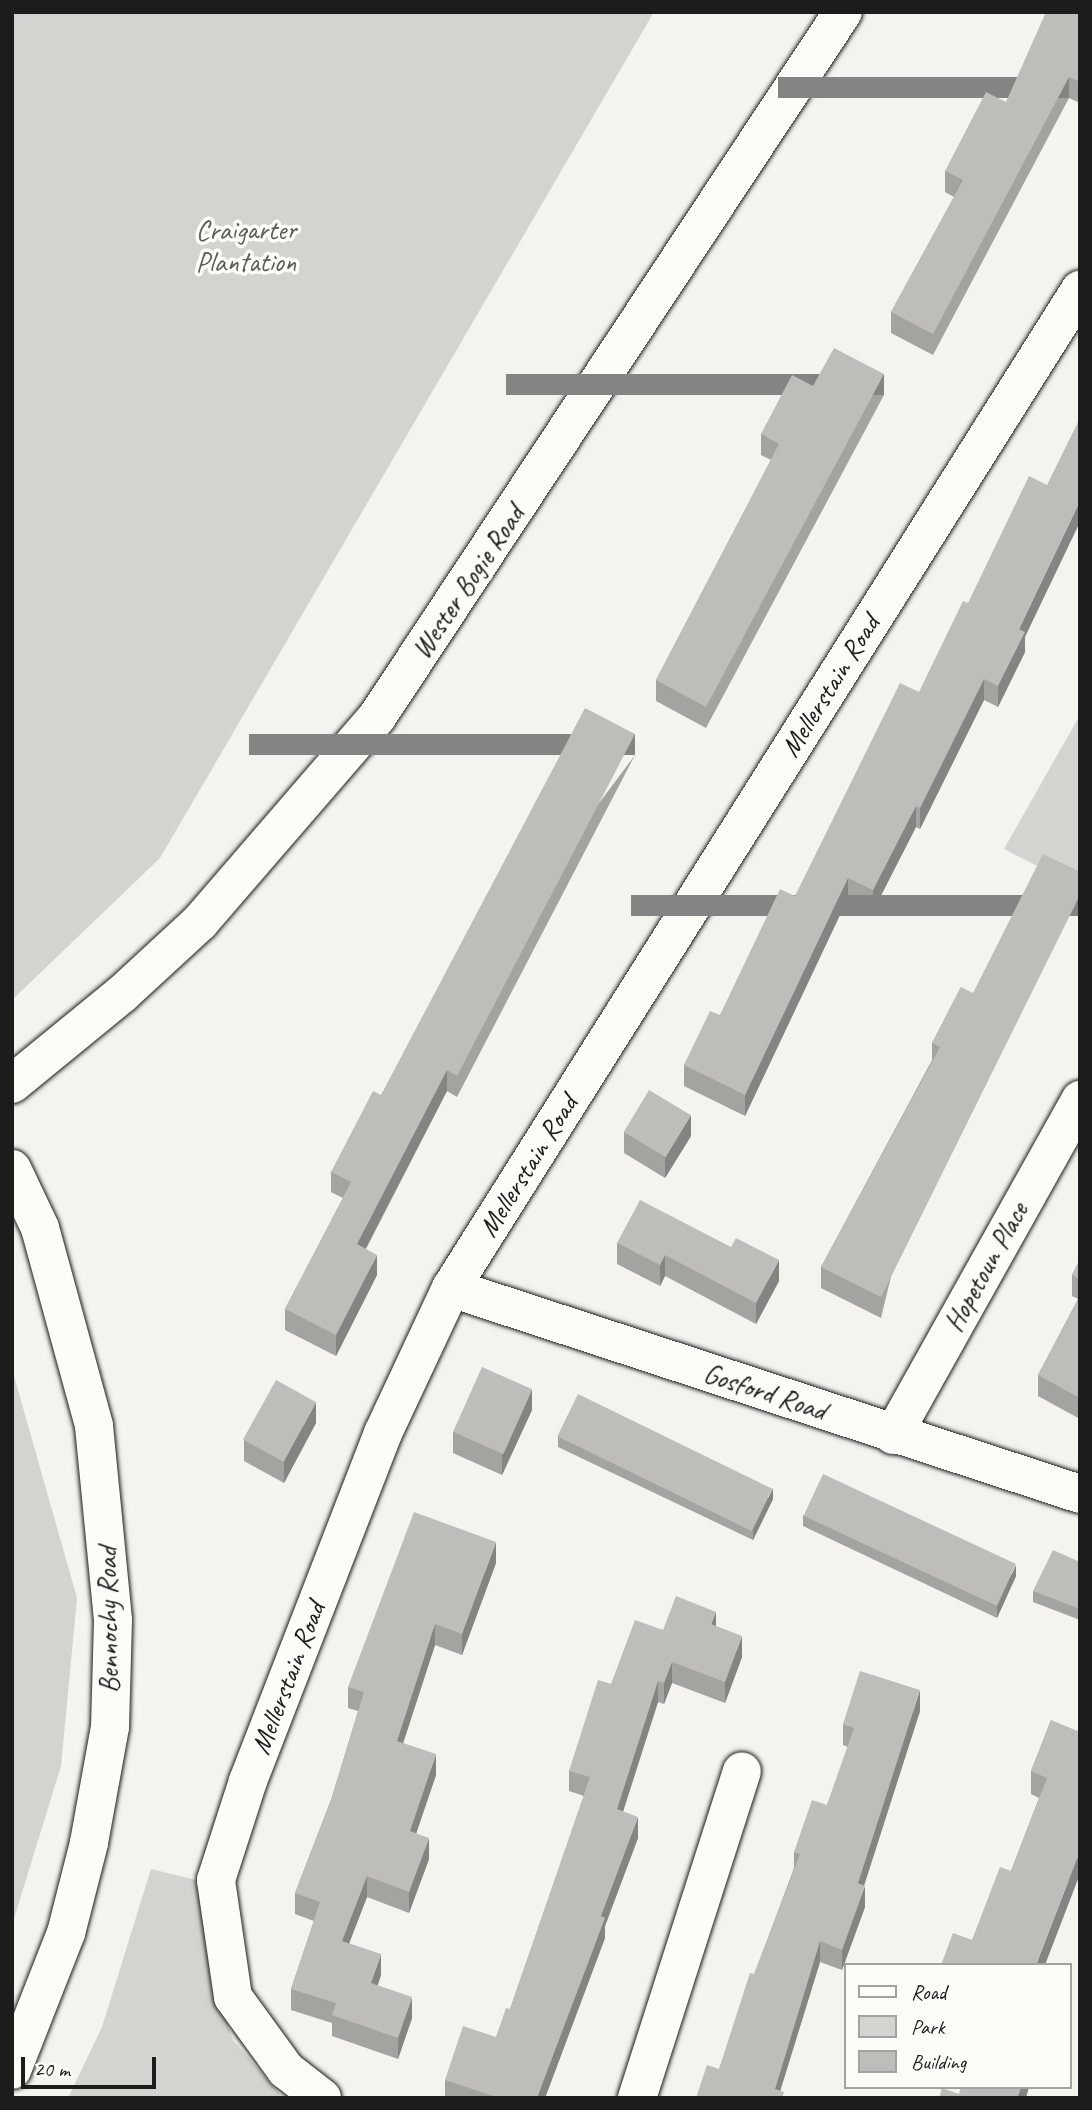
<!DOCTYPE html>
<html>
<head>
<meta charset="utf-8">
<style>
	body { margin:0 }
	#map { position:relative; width:1092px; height:2110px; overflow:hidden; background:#f4f3ee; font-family:Caveat,sans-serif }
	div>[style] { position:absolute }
	.green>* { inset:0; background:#d4d3cf }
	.roads { filter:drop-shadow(0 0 2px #1c1c1c) drop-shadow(0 0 2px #1c1c1c) }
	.minor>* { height:38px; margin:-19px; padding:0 19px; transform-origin:19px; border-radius:19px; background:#fdfcf7 }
	.tertiary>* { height:38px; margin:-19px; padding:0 19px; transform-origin:19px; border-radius:19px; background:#fdfcf7 }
	.primary>* { height:38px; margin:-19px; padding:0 19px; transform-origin:19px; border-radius:19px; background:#fdfcf7 }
	.wall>* { inset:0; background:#a3a3a0 }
	.shaded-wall>* { inset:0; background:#858482; transform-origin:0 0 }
	.building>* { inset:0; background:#bebdba; transform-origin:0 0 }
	span { translate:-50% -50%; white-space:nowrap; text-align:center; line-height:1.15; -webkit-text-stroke:7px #fdfcf7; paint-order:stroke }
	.park-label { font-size:28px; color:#5c5c5b }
	.street-label { font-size:28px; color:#1c1c1c }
	.frame { position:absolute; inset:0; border:14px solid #1c1c1c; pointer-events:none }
	.legend { position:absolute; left:844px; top:1963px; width:228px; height:126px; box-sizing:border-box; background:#fdfcf7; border:2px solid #a3a29f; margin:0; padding:9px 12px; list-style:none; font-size:21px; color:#1c1c1c }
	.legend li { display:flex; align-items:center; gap:14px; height:35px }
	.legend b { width:35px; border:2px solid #a3a29f }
	.scale { position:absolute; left:21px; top:2057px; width:135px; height:32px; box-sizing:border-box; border:4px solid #1c1c1c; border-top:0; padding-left:9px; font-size:21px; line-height:24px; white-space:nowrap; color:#1c1c1c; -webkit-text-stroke:5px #fdfcf7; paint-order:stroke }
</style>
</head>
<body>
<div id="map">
	<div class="green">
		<div style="clip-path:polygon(12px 12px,654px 12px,160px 858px,12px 1000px)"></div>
		<div style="clip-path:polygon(1080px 715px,1080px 888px,1004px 849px)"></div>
		<div style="clip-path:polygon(12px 1369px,77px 1598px,61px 1766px,12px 1925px)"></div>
		<div style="clip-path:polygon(151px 1869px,208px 1883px,205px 1912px,210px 1975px,233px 2040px,283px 2098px,68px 2098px,102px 2027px)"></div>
	</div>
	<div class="roads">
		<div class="minor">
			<div style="left:451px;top:1288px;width:662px;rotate:18.13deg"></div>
			<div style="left:893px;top:1435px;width:384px;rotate:-60.8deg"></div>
			<div style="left:322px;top:2098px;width:46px;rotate:-142.1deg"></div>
			<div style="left:286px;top:2070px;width:90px;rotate:-126deg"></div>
			<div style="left:233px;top:1997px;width:118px;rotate:-98.3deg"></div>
			<div style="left:216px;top:1880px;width:104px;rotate:-72.1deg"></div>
			<div style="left:248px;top:1781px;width:373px;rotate:-68.8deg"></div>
			<div style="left:383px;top:1433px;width:160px;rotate:-64.9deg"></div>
			<div style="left:451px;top:1288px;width:1180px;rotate:-57.78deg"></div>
			<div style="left:637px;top:2098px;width:343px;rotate:-72.2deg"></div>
		</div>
		<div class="tertiary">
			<div style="left:12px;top:1169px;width:65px;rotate:64.6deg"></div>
			<div style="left:40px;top:1228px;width:205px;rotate:74.7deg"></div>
			<div style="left:94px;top:1426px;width:195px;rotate:84.4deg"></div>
			<div style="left:113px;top:1620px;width:107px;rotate:91.6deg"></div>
			<div style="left:110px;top:1727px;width:118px;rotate:100.3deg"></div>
			<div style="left:89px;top:1843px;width:93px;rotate:104.3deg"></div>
			<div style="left:66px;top:1933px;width:147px;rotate:111.5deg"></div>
		</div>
		<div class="primary">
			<div style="left:12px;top:1084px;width:142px;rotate:-39.3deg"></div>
			<div style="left:122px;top:994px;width:106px;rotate:-42.7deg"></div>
			<div style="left:200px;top:922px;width:271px;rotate:-49.2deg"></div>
			<div style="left:377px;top:717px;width:845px;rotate:-56.54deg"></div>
		</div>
	</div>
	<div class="wall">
		<div style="clip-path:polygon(1080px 13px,1080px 103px,1069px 98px,933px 355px,891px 333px,891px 312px,954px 197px,945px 192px,945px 171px,1006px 102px)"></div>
		<div style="clip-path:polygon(813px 386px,884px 395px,706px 728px,656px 701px,656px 680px,771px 460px,761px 455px,761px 434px)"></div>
		<div style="clip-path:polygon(1025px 637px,1025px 652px,998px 707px,984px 700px,920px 829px,916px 827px,873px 911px,848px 898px,745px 1116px,684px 1086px,684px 1065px,720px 1015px,795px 896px,919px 692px)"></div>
		<div style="clip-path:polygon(635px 755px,457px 1097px,447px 1091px,366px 1249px,377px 1275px,336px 1356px,285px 1330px,285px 1309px,343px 1198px,331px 1192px,331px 1172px,381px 1095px)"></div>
		<div style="clip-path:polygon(961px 987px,881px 1318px,821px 1288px,821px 1267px,932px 1060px,932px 1043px)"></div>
		<div style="clip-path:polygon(624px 1132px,691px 1136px,665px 1178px,624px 1153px)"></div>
		<div style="clip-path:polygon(617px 1243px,779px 1281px,756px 1324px,665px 1276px,660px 1286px,617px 1264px)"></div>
		<div style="clip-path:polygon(1080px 1259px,1080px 1419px,1038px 1396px,1038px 1375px,1078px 1299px,1072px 1296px,1072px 1275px)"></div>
		<div style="clip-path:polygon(532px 1410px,502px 1475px,453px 1453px,453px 1432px)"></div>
		<div style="clip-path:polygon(316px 1423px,284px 1483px,244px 1461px,244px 1440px)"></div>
		<div style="clip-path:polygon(558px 1436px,773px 1499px,753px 1540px,558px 1447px)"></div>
		<div style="clip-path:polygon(803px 1515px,1016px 1576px,997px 1618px,803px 1526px)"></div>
		<div style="clip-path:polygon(1080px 1562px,1080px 1620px,1033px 1602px,1033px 1591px)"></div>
		<div style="clip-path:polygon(496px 1563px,462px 1655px,435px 1645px,403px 1743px,436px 1775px,416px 1833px,429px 1859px,409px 1913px,367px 1897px,349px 1943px,381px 1975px,378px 1985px,412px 2018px,398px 2059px,332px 2036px,332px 2023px,291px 2010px,291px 1989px,314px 1921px,295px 1914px,295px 1893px,332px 1797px,358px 1711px,348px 1708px,348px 1687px)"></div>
		<div style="clip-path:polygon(716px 1626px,742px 1657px,725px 1703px,672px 1683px,664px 1704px,658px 1702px,623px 1812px,638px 1838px,605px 1926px,605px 1938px,545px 2098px,445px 2098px,445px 2080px,496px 2037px,510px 2009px,584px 1796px,569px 1791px,569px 1771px,611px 1684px,663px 1630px)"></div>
		<div style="clip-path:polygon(920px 1711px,864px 1886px,865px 1907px,842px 1970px,820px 1962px,780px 2091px,784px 2098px,719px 2069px,794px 1868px,794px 1852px,827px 1805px,848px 1747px,843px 1745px,843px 1724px)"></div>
		<div style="clip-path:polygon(1051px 1720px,1080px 1874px,972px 1940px,1011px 1871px,1039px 1798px,1031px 1794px,1031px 1771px)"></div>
	</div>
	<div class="shaded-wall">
		<div style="left:1069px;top:77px;width:21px;height:291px;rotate:90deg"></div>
		<div style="left:884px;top:374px;width:21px;height:378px;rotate:90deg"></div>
		<div style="clip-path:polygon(1080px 501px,1080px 522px,1025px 637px,1025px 652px,998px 707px,998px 686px,1019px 629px)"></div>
		<div style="clip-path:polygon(984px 679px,984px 700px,920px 829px,920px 808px)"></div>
		<div style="left:635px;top:734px;width:21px;height:386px;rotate:90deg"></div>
		<div style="clip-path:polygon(916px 806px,916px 827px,873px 911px,873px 890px)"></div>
		<div style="clip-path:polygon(848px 878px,848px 898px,745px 1116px,745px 1095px)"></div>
		<div style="left:1080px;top:895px;width:21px;height:449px;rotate:90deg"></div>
		<div style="clip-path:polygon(447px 1070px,447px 1091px,357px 1265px,357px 1244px)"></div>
		<div style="clip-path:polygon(691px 1115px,691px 1136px,665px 1178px,665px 1157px)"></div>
		<div style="clip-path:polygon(377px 1255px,377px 1275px,336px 1356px,336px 1335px)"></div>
		<div style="clip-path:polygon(665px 1255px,665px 1276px,660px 1286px,660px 1265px)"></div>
		<div style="clip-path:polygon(779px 1260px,779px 1281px,756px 1324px,756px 1303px)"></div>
		<div style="clip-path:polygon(532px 1389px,532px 1410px,502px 1475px,502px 1454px)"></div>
		<div style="clip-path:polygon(316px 1402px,316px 1423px,284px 1483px,284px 1462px)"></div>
		<div style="clip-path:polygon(773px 1488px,773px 1499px,753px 1540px,753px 1530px)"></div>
		<div style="clip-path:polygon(496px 1542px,496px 1563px,462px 1655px,462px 1634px)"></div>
		<div style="clip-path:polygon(1016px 1565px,1016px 1576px,997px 1618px,997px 1607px)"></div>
		<div style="clip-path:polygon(716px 1612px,716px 1632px,711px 1624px)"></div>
		<div style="clip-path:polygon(435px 1624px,435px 1645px,397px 1762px,397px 1741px)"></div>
		<div style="clip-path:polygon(742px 1636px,742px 1657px,725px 1703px,725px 1682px)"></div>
		<div style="clip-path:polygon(672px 1662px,672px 1683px,664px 1704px,664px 1683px)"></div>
		<div style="clip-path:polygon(658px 1681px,658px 1702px,617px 1830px,617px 1809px)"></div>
		<div style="clip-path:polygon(920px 1690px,920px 1711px,858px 1904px,858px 1883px)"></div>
		<div style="clip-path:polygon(436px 1754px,436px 1775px,410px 1852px,410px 1831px)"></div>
		<div style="clip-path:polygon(638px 1817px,638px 1838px,605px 1926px,605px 1938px,545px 2098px,537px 2098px,601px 1916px)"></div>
		<div style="clip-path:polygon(429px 1838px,429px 1859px,409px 1913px,409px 1892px)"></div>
		<div style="clip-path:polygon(1080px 1851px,1080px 1874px,1045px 1965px,1036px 1965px)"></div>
		<div style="clip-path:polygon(367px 1876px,367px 1897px,342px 1962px,342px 1941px)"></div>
		<div style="clip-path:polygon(865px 1886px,865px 1907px,842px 1970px,842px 1950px)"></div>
		<div style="clip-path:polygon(820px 1941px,820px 1962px,778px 2098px,775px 2089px)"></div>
		<div style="clip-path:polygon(381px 1954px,381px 1975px,371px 2004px,371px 1983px)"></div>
		<div style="clip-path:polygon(412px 1997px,412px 2018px,398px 2059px,398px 2038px)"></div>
		<div style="clip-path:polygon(1021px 2087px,1029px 2087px,1026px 2098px,1017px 2098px)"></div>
	</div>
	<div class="building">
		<div style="clip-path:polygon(1046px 12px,1077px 12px,1080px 13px,1080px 82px,1069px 77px,933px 334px,891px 312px,963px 180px,945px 171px,986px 92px,1006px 102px)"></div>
		<div style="clip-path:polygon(834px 348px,884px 374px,706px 707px,656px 680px,779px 444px,761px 434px,792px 375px,813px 386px)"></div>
		<div style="clip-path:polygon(1080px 418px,1080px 501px,1019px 629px,1025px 632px,998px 686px,984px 679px,920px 808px,916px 806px,873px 890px,848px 878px,745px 1095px,684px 1065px,710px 1011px,720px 1015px,780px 889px,795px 896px,900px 683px,919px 692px,963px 601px,968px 603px,1029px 476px,1047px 485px)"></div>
		<div style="clip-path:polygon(585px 708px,635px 734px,457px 1076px,447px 1070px,357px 1244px,377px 1255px,336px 1335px,285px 1309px,351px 1182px,331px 1172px,373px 1091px,381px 1095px)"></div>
		<div style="clip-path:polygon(1043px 854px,1080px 872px,1080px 895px,881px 1297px,821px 1267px,940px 1047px,932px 1043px,961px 987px,973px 993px)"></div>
		<div style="left:649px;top:1090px;width:49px;height:49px;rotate:31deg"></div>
		<div style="clip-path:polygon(640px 1200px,731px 1247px,736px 1238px,779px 1260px,756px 1303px,665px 1255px,660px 1265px,617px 1243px)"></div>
		<div style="clip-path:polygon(1080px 1259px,1080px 1279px,1072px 1275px)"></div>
		<div style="clip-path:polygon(1080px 1296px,1080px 1398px,1038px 1375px)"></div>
		<div style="left:482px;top:1367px;width:55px;height:71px;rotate:24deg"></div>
		<div style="left:276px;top:1380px;width:46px;height:68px;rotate:29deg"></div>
		<div style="left:578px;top:1394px;width:216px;height:47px;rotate:26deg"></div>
		<div style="left:823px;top:1474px;width:213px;height:46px;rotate:25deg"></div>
		<div style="clip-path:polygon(414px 1512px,496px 1542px,462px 1634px,435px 1624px,397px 1741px,436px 1754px,410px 1831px,429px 1838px,409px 1892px,367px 1876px,342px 1941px,381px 1954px,371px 1983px,412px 1997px,398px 2038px,332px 2015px,336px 2003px,291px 1989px,320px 1902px,295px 1893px,332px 1797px,364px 1692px,348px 1687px)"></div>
		<div style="clip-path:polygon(1053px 1550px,1080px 1562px,1080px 1609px,1033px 1591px)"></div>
		<div style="clip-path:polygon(676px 1596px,716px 1612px,711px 1624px,742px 1636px,725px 1682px,672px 1662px,664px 1683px,658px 1681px,617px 1809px,638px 1817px,601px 1916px,605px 1918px,537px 2098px,499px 2098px,445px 2080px,463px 2026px,496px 2037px,506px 2008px,510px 2009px,590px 1777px,569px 1771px,598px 1680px,611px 1684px,635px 1620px,663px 1630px)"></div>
		<div style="clip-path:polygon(860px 1671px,920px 1690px,858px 1883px,865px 1886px,842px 1950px,820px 1941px,775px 2089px,784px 2092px,782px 2098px,696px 2098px,707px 2065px,719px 2069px,750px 1973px,754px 1974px,800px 1854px,794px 1852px,812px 1800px,827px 1805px,854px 1728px,843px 1724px)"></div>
		<div style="clip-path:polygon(1051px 1720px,1080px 1732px,1080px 1851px,1036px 1965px,941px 1965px,953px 1933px,972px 1940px,1000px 1867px,1011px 1871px,1047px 1778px,1031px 1771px)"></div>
		<div style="clip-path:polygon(961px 2087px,1021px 2087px,1017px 2098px,939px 2098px,942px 2088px,959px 2094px)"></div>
	</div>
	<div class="park-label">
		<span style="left:246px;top:246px">Craigarter<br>Plantation</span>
	</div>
	<div class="street-label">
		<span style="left:468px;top:582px;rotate:-56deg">Wester Bogie Road</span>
		<span style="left:830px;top:686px;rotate:-58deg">Mellerstain Road</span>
		<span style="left:528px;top:1166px;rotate:-58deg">Mellerstain Road</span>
		<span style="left:986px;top:1267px;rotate:-61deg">Hopetoun Place</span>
		<span style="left:765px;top:1392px;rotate:18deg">Gosford Road</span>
		<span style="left:108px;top:1620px;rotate:-91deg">Bennochy Road</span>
		<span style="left:288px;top:1678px;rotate:-69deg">Mellerstain Road</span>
	</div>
	<div class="frame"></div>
	<ul class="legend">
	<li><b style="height:9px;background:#fdfcf7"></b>Road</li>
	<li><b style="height:19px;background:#d4d3cf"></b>Park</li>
	<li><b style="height:19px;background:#bebdba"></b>Building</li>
	</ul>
	<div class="scale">20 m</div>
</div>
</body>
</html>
